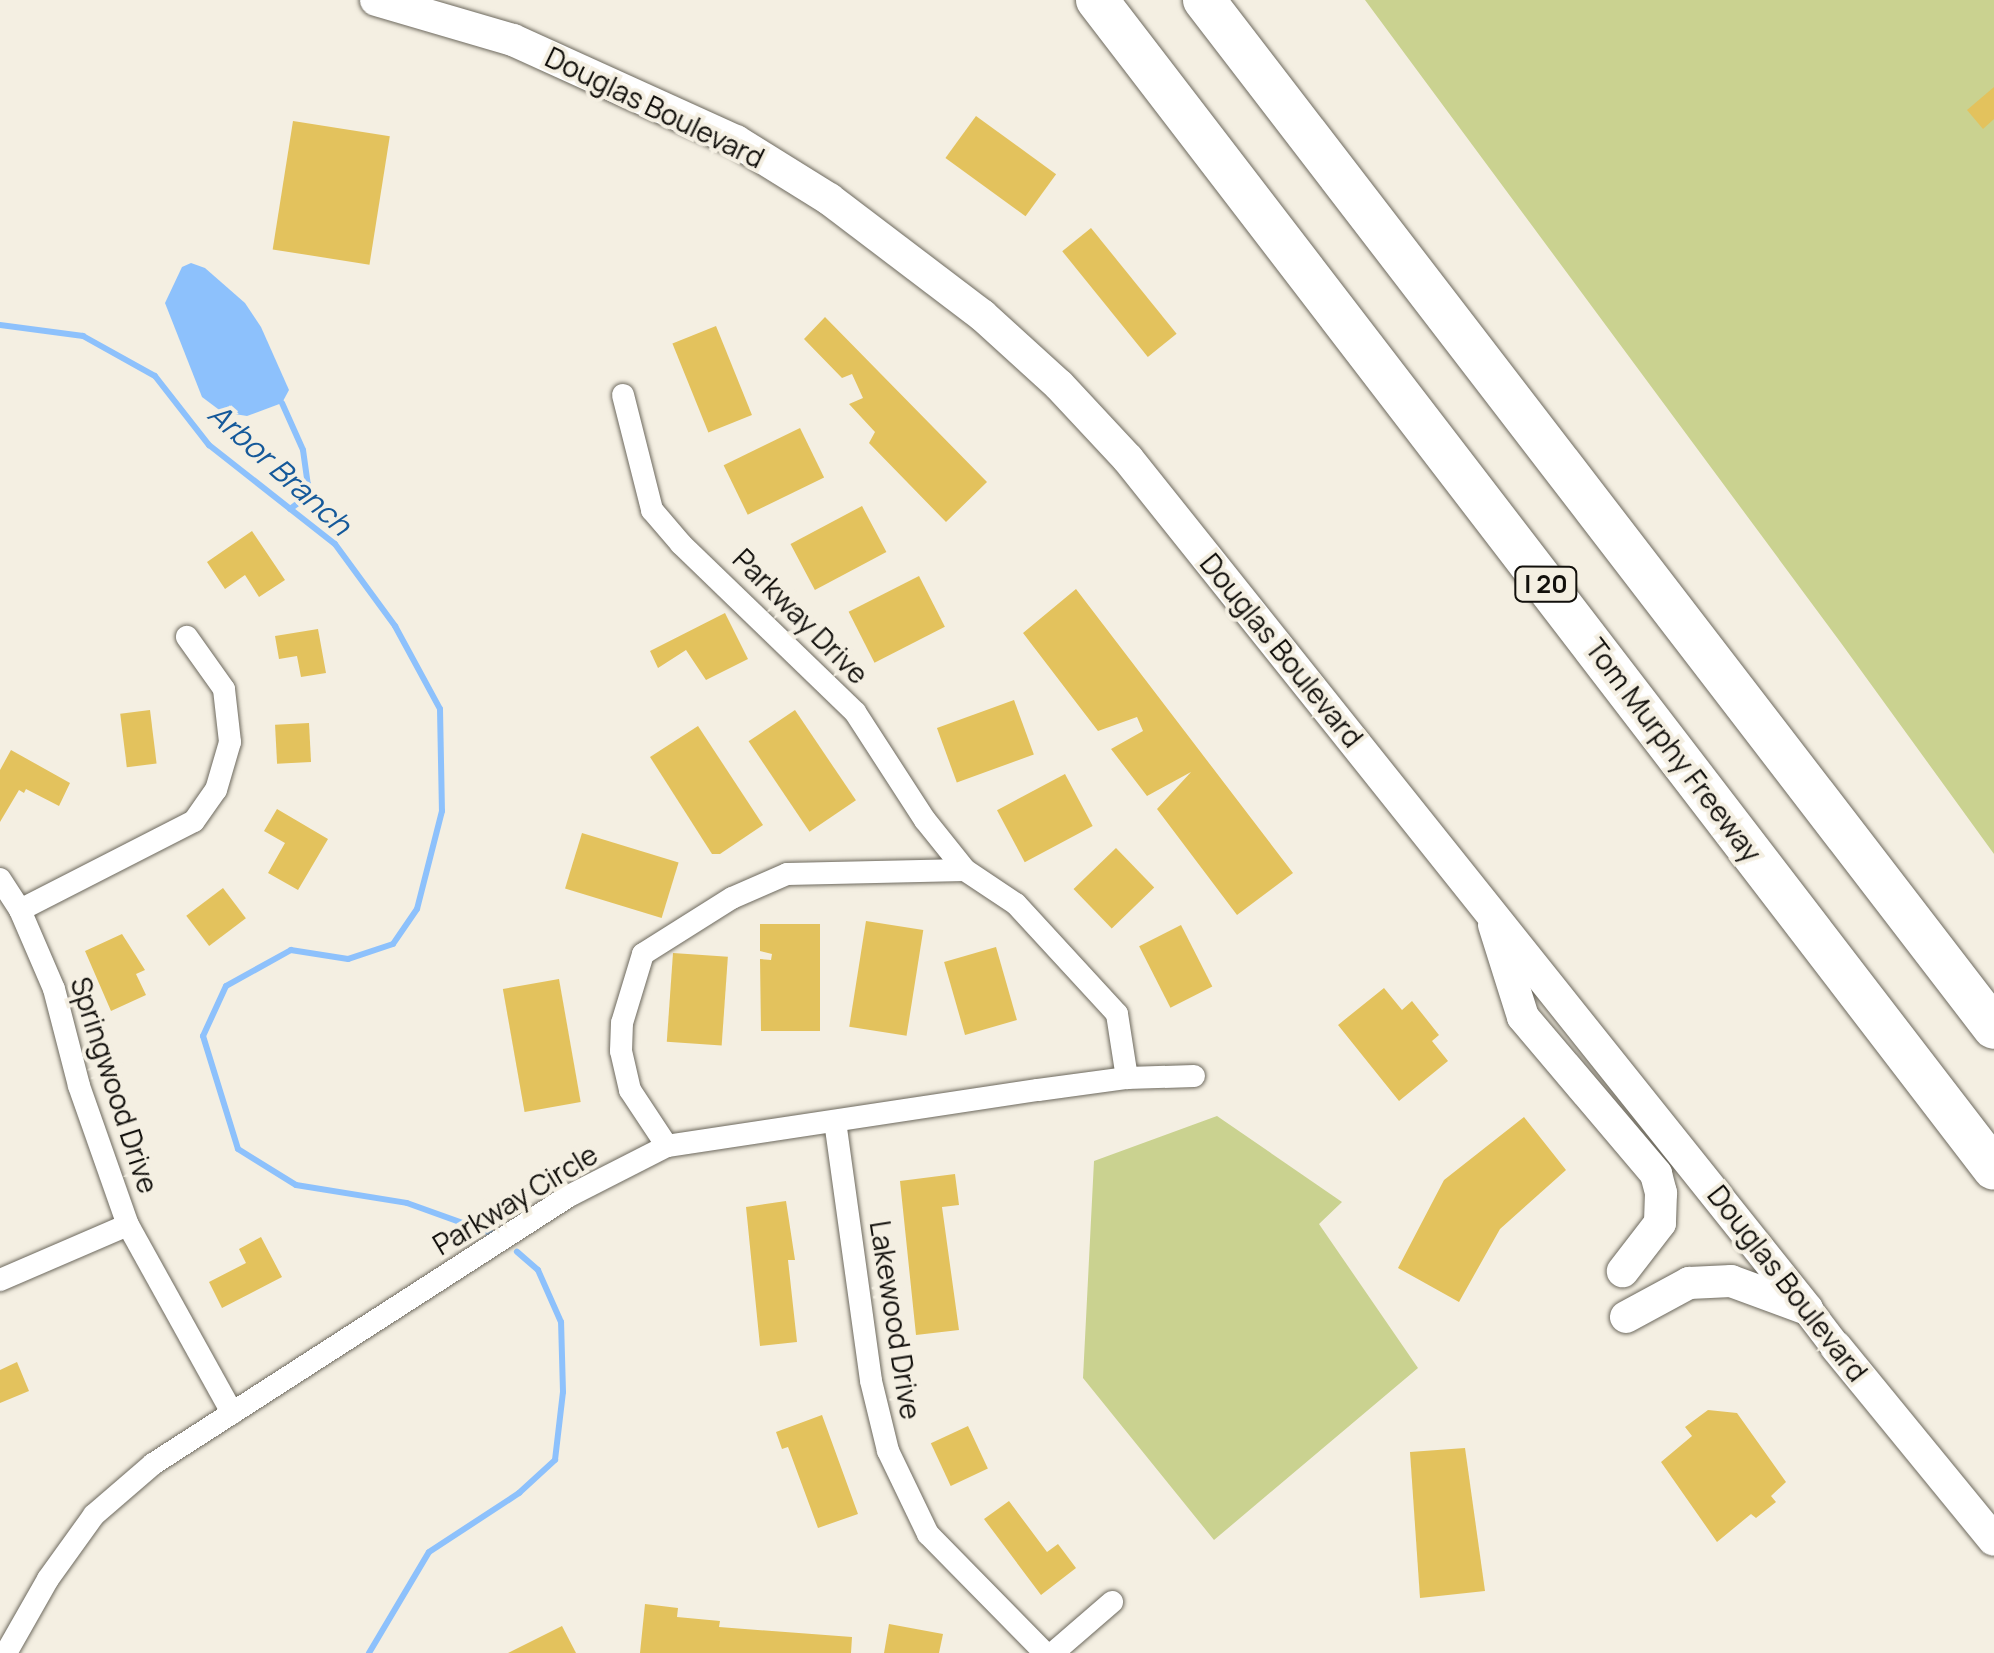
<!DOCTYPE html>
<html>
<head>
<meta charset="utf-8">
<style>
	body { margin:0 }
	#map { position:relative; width:1994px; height:1653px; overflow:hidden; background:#f4efe2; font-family:Manrope,sans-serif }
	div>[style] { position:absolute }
	.green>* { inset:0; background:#cad290 }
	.water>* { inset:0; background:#8dc1fc }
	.stream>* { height:6px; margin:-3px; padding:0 3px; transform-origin:3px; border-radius:3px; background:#8dc1fc }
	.building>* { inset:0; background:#e3c25d; transform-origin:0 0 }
	.roads { filter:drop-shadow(0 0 2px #6d695e) drop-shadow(0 0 2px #6d695e) }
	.minor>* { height:22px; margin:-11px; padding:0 11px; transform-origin:11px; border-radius:11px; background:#fff }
	.tertiary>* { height:30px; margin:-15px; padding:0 15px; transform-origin:15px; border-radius:15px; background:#fff }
	.secondary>* { height:32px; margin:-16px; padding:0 16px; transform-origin:16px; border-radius:16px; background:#fff }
	.motorway>* { height:42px; margin:-21px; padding:0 21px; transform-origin:21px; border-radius:21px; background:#fff }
	span { translate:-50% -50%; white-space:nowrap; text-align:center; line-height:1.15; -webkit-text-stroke:8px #f4efe2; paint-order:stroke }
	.shield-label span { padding:2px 8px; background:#f4efe2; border:2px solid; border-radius:8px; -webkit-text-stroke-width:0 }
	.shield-label { font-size:25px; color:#12100c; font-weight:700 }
	.street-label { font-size:28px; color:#12100c }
	.water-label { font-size:30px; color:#15599a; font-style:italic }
</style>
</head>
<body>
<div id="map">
	<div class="green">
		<div style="clip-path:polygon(1365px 0,1994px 0,1994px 854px,1841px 643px)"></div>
		<div style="clip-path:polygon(1217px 1116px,1342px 1202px,1319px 1224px,1418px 1368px,1214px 1540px,1083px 1378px,1094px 1161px)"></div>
	</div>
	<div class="water">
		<div style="clip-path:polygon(191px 263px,205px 268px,245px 303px,261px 327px,289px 390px,282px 403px,247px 416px,222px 412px,202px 397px,165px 303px,182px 267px)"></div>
	</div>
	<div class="stream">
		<div style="left:0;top:325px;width:84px;rotate:7.5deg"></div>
		<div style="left:83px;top:336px;width:82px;rotate:29.1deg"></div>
		<div style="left:155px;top:376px;width:88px;rotate:52deg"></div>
		<div style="left:209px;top:445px;width:160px;rotate:38.2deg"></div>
		<div style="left:335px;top:544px;width:102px;rotate:53.8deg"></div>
		<div style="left:395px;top:626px;width:94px;rotate:61.5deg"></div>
		<div style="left:440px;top:709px;width:102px;rotate:88.9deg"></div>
		<div style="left:442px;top:811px;width:101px;rotate:104.3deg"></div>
		<div style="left:417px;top:909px;width:42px;rotate:124.4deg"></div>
		<div style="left:393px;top:944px;width:47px;rotate:161.6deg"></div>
		<div style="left:348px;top:959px;width:58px;rotate:-171deg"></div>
		<div style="left:291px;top:950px;width:74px;rotate:151deg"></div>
		<div style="left:226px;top:986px;width:55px;rotate:114.7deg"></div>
		<div style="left:203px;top:1036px;width:118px;rotate:72.8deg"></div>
		<div style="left:238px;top:1149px;width:68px;rotate:31.8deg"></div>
		<div style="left:296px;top:1185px;width:112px;rotate:9.2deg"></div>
		<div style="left:407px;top:1203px;width:95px;rotate:19.8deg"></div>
		<div style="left:282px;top:403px;width:51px;rotate:65.9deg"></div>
		<div style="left:303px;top:450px;width:34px;rotate:82deg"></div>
		<div style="left:308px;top:484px;width:17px;rotate:111deg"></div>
		<div style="left:302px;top:500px;width:15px;rotate:143deg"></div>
		<div style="left:369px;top:1653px;width:117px;rotate:-59.3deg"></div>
		<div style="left:429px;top:1552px;width:108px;rotate:-33.2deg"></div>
		<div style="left:519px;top:1493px;width:49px;rotate:-42.5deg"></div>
		<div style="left:555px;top:1460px;width:68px;rotate:-83.3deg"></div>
		<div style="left:563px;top:1392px;width:70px;rotate:-91.6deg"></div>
		<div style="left:561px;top:1322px;width:57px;rotate:-113.9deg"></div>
		<div style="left:538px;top:1270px;width:28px;rotate:-139deg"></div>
	</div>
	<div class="building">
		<div style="clip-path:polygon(1994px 87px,1994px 119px,1983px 129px,1967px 110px)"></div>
		<div style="left:976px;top:116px;width:99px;height:52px;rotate:36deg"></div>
		<div style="left:293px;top:121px;width:98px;height:130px;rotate:9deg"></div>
		<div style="left:1091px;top:228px;width:136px;height:37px;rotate:51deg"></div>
		<div style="clip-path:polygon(825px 317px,987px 482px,946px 522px,869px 443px,875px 432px,849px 404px,863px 398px,852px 374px,842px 378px,804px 339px)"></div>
		<div style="left:716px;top:326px;width:96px;height:47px;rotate:68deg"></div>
		<div style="left:800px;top:428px;width:55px;height:85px;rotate:64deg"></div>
		<div style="left:862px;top:506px;width:52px;height:81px;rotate:62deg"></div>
		<div style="clip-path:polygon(252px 531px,285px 580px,259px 597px,245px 575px,225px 589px,207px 562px)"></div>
		<div style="left:919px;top:576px;width:57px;height:79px;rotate:63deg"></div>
		<div style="clip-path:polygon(1076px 589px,1293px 873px,1237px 915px,1157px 809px,1191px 772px,1147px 796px,1111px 749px,1143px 731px,1137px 717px,1098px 731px,1023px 633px)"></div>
		<div style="clip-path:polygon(725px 613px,748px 659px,706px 680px,686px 650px,658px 668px,650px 651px)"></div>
		<div style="clip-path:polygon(318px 629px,326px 673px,301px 677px,297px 656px,279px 659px,275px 636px)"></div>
		<div style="left:1014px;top:700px;width:58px;height:82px;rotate:70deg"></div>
		<div style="left:150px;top:710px;width:54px;height:30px;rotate:83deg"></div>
		<div style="left:795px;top:710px;width:109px;height:56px;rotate:56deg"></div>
		<div style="left:309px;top:723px;width:39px;height:34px;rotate:87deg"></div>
		<div style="clip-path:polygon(698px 726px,763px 825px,720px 854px,712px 854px,650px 757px)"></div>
		<div style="clip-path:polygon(11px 750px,70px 783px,59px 806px,26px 789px,24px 793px,19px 790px,0 822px,0 770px)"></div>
		<div style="left:1065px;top:774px;width:59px;height:77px;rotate:62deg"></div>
		<div style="clip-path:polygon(277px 809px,328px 839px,298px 890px,268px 873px,285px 843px,264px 831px)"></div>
		<div style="left:582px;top:833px;width:101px;height:58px;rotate:17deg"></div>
		<div style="left:1116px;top:848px;width:55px;height:59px;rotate:46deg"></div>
		<div style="left:223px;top:888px;width:38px;height:46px;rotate:53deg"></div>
		<div style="left:866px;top:921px;width:58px;height:107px;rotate:9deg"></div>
		<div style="clip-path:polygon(760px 924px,820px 924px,820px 1031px,761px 1031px,760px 959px,771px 960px,772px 954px,760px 951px)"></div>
		<div style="left:1181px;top:925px;width:69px;height:47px;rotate:63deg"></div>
		<div style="clip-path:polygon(122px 934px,145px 970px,136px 974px,146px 995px,111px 1011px,85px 951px)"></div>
		<div style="left:996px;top:947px;width:76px;height:54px;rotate:74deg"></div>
		<div style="left:673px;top:953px;width:55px;height:89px;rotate:4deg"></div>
		<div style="left:559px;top:979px;width:125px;height:57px;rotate:80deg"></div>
		<div style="clip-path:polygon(1384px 988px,1402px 1010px,1412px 1001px,1439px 1035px,1432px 1041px,1448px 1061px,1399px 1101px,1338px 1025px)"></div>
		<div style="clip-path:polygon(1524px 1117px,1566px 1170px,1500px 1229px,1459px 1302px,1398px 1268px,1444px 1180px)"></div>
		<div style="clip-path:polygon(955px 1174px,959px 1205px,942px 1207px,959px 1330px,916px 1335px,900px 1181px)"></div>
		<div style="clip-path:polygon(786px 1201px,795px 1260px,788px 1260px,797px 1342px,760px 1346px,746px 1207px)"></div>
		<div style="clip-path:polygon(261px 1237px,282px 1277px,222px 1308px,209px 1282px,246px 1263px,239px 1249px)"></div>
		<div style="clip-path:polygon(17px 1362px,29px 1391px,0 1403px,0 1370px)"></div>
		<div style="clip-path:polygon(1708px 1410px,1737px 1413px,1786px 1482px,1771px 1496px,1776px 1502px,1756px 1518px,1751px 1514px,1717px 1542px,1661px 1462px,1692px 1436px,1685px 1427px)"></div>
		<div style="clip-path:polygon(822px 1415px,858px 1514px,818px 1528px,788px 1447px,782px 1449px,776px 1432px)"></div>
		<div style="left:968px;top:1426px;width:47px;height:41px;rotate:65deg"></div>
		<div style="clip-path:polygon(1465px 1448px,1485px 1591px,1420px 1598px,1410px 1452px)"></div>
		<div style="clip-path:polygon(1009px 1501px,1047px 1552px,1058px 1544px,1076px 1568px,1041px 1595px,984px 1519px)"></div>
		<div style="clip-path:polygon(645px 1604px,678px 1608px,677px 1617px,720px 1621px,719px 1627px,852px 1637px,851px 1653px,640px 1653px)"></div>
		<div style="clip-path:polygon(889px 1624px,943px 1634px,939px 1653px,884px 1653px)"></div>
		<div style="clip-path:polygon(562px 1626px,576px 1653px,508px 1653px)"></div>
	</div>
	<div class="roads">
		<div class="minor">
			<div style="left:623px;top:395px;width:119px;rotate:75.8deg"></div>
			<div style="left:652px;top:510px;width:45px;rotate:49.5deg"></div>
			<div style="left:681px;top:544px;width:242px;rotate:44deg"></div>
			<div style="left:855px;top:712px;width:129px;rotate:57.1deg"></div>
			<div style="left:925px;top:820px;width:64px;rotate:51.3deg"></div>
			<div style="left:0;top:879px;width:37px;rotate:57deg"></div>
			<div style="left:20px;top:910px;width:86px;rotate:66.7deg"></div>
			<div style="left:54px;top:989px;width:100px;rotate:75.5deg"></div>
			<div style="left:79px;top:1086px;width:147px;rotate:70.6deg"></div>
			<div style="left:128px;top:1225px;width:215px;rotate:61deg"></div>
			<div style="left:20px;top:910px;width:195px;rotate:-27.1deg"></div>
			<div style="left:194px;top:821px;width:38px;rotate:-55deg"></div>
			<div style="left:216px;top:790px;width:50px;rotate:-73.7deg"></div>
			<div style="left:230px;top:742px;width:53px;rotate:-96.5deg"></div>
			<div style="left:224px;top:689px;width:64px;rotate:-125.4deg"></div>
			<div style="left:835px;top:1121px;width:262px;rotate:82.1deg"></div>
			<div style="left:871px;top:1381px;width:72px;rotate:76.3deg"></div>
			<div style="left:888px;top:1451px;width:92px;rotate:64.3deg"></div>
			<div style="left:928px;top:1534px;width:167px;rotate:45.5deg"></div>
			<div style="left:667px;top:1146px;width:67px;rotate:-123.5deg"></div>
			<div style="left:630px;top:1090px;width:40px;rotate:-103deg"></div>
			<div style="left:621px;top:1051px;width:28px;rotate:-88deg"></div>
			<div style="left:622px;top:1023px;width:72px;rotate:-73.1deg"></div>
			<div style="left:643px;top:954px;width:105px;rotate:-32.2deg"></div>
			<div style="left:732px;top:898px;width:60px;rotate:-23.6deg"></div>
			<div style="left:787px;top:874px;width:178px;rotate:-1.3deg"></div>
			<div style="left:965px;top:870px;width:61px;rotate:33.7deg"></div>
			<div style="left:1016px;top:904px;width:149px;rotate:47.4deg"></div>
			<div style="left:1117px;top:1014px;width:65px;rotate:81.1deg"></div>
			<div style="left:0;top:1280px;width:139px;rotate:-23.3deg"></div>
			<div style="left:6px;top:1653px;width:85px;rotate:-60.4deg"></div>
			<div style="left:48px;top:1579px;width:79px;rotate:-54.3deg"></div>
			<div style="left:94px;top:1515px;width:78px;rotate:-40.8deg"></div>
			<div style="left:153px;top:1464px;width:495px;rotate:-32.8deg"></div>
			<div style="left:569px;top:1196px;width:110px;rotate:-27deg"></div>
			<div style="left:667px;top:1146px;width:375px;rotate:-8.6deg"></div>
			<div style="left:1038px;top:1090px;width:90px;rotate:-7.7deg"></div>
			<div style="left:1127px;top:1078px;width:67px;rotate:-1.7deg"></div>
			<div style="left:1053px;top:1653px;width:78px;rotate:-40.8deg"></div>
		</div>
		<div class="tertiary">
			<div style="left:1807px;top:1309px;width:48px;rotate:52.7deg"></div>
		</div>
		<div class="secondary">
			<div style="left:376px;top:0;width:143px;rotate:16.3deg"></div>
			<div style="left:513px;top:40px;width:245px;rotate:24.4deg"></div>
			<div style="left:736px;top:141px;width:110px;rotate:31.9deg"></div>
			<div style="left:829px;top:199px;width:192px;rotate:37.2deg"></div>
			<div style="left:982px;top:315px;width:104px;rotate:42.3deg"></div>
			<div style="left:1059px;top:385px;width:101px;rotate:47deg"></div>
			<div style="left:1128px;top:459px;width:1088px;rotate:51.38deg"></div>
			<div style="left:1494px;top:925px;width:96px;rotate:72.5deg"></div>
			<div style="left:1523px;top:1017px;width:206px;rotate:49.7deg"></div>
			<div style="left:1656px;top:1174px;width:20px;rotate:75deg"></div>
			<div style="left:1661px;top:1193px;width:30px;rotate:92deg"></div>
			<div style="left:1660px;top:1223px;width:61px;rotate:127.6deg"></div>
			<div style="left:1626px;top:1317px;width:72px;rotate:-28.4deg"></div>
			<div style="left:1689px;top:1283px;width:42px;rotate:-2.7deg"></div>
			<div style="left:1731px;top:1281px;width:81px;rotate:20.2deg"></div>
			<div style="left:1836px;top:1347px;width:249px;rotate:50.7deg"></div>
		</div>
		<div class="motorway">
			<div style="left:1097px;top:0;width:1473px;rotate:52.5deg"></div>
			<div style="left:1204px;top:0;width:1296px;rotate:52.46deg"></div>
		</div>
	</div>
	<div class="shield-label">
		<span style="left:1546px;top:584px">I 20</span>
	</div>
	<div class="street-label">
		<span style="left:655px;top:107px;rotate:26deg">Douglas Boulevard</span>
		<span style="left:801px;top:616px;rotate:45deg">Parkway Drive</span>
		<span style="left:1282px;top:650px;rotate:51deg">Douglas Boulevard</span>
		<span style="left:1674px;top:750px;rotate:53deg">Tom Murphy Freeway</span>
		<span style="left:115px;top:1085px;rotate:72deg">Springwood Drive</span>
		<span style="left:515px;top:1199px;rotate:-31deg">Parkway Circle</span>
		<span style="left:1788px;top:1283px;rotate:52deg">Douglas Boulevard</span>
		<span style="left:896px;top:1320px;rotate:81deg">Lakewood Drive</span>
	</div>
	<div class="water-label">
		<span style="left:280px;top:469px;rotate:42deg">Arbor Branch</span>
	</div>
</div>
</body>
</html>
